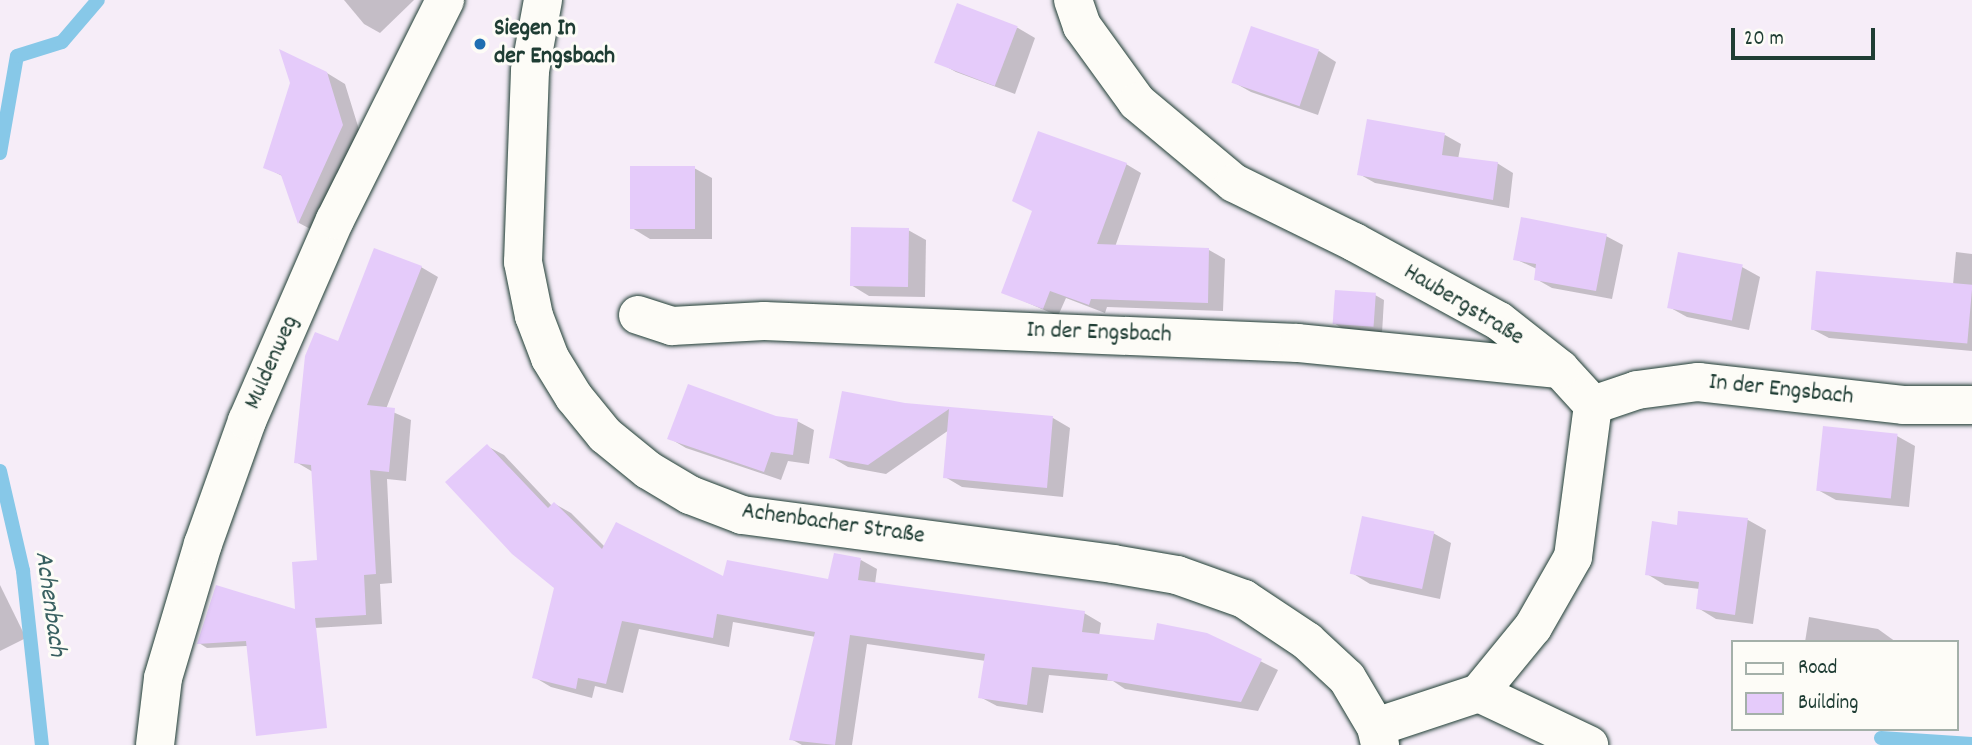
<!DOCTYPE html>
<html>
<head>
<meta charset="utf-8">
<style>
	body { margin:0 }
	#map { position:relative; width:1972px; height:745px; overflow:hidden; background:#f6edf8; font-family:Dekko,sans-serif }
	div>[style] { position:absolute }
	.shadow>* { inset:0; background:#0003 }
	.stream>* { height:14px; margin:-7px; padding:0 7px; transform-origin:7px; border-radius:7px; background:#87c8e8 }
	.building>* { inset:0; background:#e5cbfa; transform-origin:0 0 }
	.roads { filter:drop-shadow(0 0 2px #1f3d34) drop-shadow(0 0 2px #1f3d34) }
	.minor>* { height:38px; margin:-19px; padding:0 19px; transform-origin:19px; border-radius:19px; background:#fdfcf7 }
	.secondary>* { height:38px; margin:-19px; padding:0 19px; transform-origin:19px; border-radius:19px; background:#fdfcf7 }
	.dots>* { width:19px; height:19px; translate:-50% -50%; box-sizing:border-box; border:4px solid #fdfcf7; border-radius:50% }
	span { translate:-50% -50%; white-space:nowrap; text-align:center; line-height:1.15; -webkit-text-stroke:6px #fdfcf7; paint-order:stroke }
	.poi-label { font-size:24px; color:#1f3d34; font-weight:700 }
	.left { translate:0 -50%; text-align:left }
	.street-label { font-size:24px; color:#1f3d34 }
	.water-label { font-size:26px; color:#396061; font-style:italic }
	.legend { position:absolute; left:1731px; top:640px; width:228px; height:91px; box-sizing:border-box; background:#fdfcf7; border:2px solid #a4b0a9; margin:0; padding:9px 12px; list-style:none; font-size:21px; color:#1f3d34 }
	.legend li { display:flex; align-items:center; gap:14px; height:35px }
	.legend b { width:35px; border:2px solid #a4b0a9 }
	.scale { position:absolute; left:1731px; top:28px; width:144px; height:32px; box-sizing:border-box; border:4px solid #1f3d34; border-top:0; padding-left:9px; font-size:21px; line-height:24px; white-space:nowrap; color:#1f3d34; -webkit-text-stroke:5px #fdfcf7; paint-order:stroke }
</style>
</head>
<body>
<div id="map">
	<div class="shadow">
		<div style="clip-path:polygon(344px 0,414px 0,380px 33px,364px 24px)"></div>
		<div style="clip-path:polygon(959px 6px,1018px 28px,1035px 38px,1015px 94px,956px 72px,938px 62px)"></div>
		<div style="clip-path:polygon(1319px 51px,1336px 62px,1318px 115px,1251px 92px,1233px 82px)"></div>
		<div style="clip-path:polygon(327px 73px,345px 84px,361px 136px,316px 232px,299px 223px,284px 177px,265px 167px)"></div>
		<div style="clip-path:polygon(1445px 135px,1461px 144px,1458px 159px,1497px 163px,1513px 173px,1509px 208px,1375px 183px,1359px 174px)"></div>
		<div style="clip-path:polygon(1126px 164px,1141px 173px,1115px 247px,1209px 250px,1225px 259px,1223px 311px,1107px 307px,1105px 313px,1066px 298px,1058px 316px,1003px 292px)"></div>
		<div style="clip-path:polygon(694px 168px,712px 178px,712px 239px,650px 239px,632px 228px)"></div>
		<div style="clip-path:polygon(908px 230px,926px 240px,925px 297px,869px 296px,851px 285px)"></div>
		<div style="clip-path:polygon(1606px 236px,1623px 245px,1612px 299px,1552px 288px,1536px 279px,1537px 269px,1515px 259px)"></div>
		<div style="clip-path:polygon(1956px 252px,1972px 254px,1972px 351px,1829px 338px,1812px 329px,1953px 285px)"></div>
		<div style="clip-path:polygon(421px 267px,438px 277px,386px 409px,411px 420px,406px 481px,387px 479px,392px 583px,380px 584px,382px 624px,314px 628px,319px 562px,313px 472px,296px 462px,339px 343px)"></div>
		<div style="clip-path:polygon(1742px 267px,1760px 277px,1749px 330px,1687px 317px,1669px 307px)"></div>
		<div style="clip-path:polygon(1375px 295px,1384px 300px,1382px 333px,1343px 329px,1334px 323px)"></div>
		<div style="clip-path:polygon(905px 405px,1053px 418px,1070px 428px,1063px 497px,962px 487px,945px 477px,949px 430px,886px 474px,848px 467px,831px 457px)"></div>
		<div style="clip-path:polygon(776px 418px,797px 421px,814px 430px,809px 464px,788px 461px,781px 480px,686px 448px,669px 438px)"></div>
		<div style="clip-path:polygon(1897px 436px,1915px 446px,1909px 507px,1836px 500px,1818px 490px)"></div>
		<div style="clip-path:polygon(487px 446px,504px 455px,552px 506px,555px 504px,571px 513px,605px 547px,725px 579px,829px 581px,861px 560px,877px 569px,875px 584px,1084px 613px,1101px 623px,1099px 636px,1155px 642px,1206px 634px,1278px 670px,1258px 711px,1125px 689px,1113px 681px,1049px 675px,1043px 713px,997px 706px,980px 697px,986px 661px,867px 644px,852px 745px,802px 745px,791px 739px,816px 637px,733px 622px,729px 647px,639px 629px,623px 693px,595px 686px,592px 698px,551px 687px,534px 677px,556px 588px)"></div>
		<div style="clip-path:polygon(1680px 513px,1748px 520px,1766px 530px,1753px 624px,1716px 619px,1698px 608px,1700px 589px,1665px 585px,1647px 574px,1678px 527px)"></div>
		<div style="clip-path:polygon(1433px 533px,1451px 543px,1440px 599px,1370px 584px,1352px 573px)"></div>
		<div style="clip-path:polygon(0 585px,26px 638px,0 651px)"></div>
		<div style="clip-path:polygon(250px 598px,268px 645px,207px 648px,199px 643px)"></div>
		<div style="clip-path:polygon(1809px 617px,1878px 629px,1896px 642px,1805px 642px)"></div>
	</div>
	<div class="stream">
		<div style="left:0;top:153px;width:98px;rotate:-80.1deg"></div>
		<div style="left:17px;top:56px;width:47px;rotate:-17.3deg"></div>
		<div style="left:62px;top:42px;width:55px;rotate:-49.4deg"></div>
		<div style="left:0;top:471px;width:103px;rotate:77deg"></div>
		<div style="left:23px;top:571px;width:175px;rotate:83.8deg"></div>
		<div style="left:1881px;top:738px;width:91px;rotate:3.8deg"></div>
	</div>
	<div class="building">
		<div style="left:957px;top:3px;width:65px;height:64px;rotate:21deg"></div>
		<div style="left:1251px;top:26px;width:72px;height:60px;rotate:19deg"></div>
		<div style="clip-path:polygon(279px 49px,327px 72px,343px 125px,298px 224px,281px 175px,263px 168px,290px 83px)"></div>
		<div style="clip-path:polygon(1367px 119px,1445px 133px,1442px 155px,1498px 162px,1493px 200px,1357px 175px)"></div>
		<div style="clip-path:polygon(1038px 131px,1127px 163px,1097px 244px,1209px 248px,1208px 303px,1091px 299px,1089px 305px,1050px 291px,1043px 309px,1001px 293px,1032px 211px,1012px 201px)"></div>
		<div style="left:630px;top:166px;width:65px;height:63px"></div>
		<div style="clip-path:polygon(1521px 217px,1607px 234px,1596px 291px,1534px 280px,1536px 264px,1513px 260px)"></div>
		<div style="left:851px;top:227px;width:58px;height:59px;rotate:1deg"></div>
		<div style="clip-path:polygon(374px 248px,422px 266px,367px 405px,395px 408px,389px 472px,370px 470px,376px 574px,364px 575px,366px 615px,315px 618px,327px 728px,256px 736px,246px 641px,197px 644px,216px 585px,295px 609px,292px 562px,317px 560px,311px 465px,294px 463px,305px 356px,315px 332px,338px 341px)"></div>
		<div style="left:1678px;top:252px;width:66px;height:57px;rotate:11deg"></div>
		<div style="left:1816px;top:271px;width:157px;height:59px;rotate:5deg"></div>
		<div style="left:1335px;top:290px;width:41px;height:34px;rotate:4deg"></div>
		<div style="clip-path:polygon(688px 384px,776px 416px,798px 419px,793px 455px,771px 452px,764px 472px,667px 439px)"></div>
		<div style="clip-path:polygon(842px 391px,905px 403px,1053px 416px,1047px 488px,943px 478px,949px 409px,868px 465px,829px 458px)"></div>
		<div style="left:1823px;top:426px;width:75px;height:65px;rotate:6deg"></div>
		<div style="clip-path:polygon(487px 444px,548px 508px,554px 502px,602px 549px,616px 522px,723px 576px,727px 560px,828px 579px,834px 553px,861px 558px,858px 580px,1085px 611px,1082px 632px,1154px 640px,1157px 623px,1207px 633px,1262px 659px,1241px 702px,1107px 680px,1108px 674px,1032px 667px,1027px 705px,978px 698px,985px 654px,850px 635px,835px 745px,789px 740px,815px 632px,717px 614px,713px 638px,622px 621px,606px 684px,578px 678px,576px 689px,532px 678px,554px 588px,512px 554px,445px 482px)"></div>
		<div style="clip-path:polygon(1678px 511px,1748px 518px,1735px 615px,1696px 609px,1699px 582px,1645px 575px,1652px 521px,1677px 525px)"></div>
		<div style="left:1362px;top:516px;width:74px;height:59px;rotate:12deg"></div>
	</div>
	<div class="roads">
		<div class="minor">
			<div style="left:1073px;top:0;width:28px;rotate:71deg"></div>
			<div style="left:1082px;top:26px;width:94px;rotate:54.1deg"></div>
			<div style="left:1137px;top:102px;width:126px;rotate:39.9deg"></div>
			<div style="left:1234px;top:183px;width:134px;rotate:26.2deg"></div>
			<div style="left:1354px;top:242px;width:165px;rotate:28.6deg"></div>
			<div style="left:1499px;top:321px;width:78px;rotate:38.2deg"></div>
			<div style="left:1560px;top:369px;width:49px;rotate:47.5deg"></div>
			<div style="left:1593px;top:405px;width:153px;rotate:97.5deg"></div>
			<div style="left:1573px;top:557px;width:81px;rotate:119.7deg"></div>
			<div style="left:1533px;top:627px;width:85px;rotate:129.3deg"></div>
			<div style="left:1479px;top:693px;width:108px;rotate:161.7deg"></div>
			<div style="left:638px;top:315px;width:36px;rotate:18deg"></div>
			<div style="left:672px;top:326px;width:92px;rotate:-3.1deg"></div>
			<div style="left:764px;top:321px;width:534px;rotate:2.36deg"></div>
			<div style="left:1298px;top:343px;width:263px;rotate:5.7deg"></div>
			<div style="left:1593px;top:405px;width:46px;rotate:-18.8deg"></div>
			<div style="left:1637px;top:390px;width:62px;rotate:-7.5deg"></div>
			<div style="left:1698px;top:382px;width:206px;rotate:6.4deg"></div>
			<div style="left:1903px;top:405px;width:69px"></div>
			<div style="left:1479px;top:693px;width:122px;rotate:25.3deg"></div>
			<div style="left:155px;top:745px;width:67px;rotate:-83.2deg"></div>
			<div style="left:163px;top:678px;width:140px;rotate:-73.4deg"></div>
			<div style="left:203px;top:544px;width:131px;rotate:-70.3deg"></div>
			<div style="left:247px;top:421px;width:219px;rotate:-66.4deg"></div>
			<div style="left:335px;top:220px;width:246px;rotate:-63.4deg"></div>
		</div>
		<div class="secondary">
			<div style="left:543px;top:0;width:72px;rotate:100.4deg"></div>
			<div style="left:530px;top:71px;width:191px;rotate:92.1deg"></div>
			<div style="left:523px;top:262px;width:55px;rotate:78.5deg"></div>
			<div style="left:534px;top:316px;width:45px;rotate:69.1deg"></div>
			<div style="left:550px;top:358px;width:46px;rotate:58.4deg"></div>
			<div style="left:574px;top:397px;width:49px;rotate:50.8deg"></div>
			<div style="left:605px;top:435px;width:55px;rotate:39.1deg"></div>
			<div style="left:648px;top:470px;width:49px;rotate:30.8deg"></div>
			<div style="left:690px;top:495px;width:56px;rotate:21deg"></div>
			<div style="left:742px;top:515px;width:374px;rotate:7.5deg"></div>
			<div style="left:1113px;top:564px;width:65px;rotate:9.8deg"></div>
			<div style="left:1177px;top:575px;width:71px;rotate:19.7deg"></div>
			<div style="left:1244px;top:599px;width:76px;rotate:33.7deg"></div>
			<div style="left:1307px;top:641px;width:54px;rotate:42.8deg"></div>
			<div style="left:1347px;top:678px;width:57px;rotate:59.4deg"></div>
			<div style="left:1376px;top:727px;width:18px;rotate:77deg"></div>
		</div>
	</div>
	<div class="dots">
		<div style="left:480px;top:44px;background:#1f6fb2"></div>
	</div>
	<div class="poi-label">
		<span class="left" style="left:494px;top:44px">Siegen In<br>der Engsbach</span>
	</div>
	<div class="street-label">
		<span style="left:1463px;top:306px;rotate:31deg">Haubergstraße</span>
		<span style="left:1099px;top:334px;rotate:2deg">In der Engsbach</span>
		<span style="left:273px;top:363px;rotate:-66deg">Muldenweg</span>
		<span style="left:1781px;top:391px;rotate:6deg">In der Engsbach</span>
		<span style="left:833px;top:525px;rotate:8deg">Achenbacher Straße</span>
	</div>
	<div class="water-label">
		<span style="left:49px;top:604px;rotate:82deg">Achenbach</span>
	</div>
	<ul class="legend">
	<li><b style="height:9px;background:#fdfcf7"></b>Road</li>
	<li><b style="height:19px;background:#e5cbfa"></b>Building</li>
	</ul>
	<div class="scale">20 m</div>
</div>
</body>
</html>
